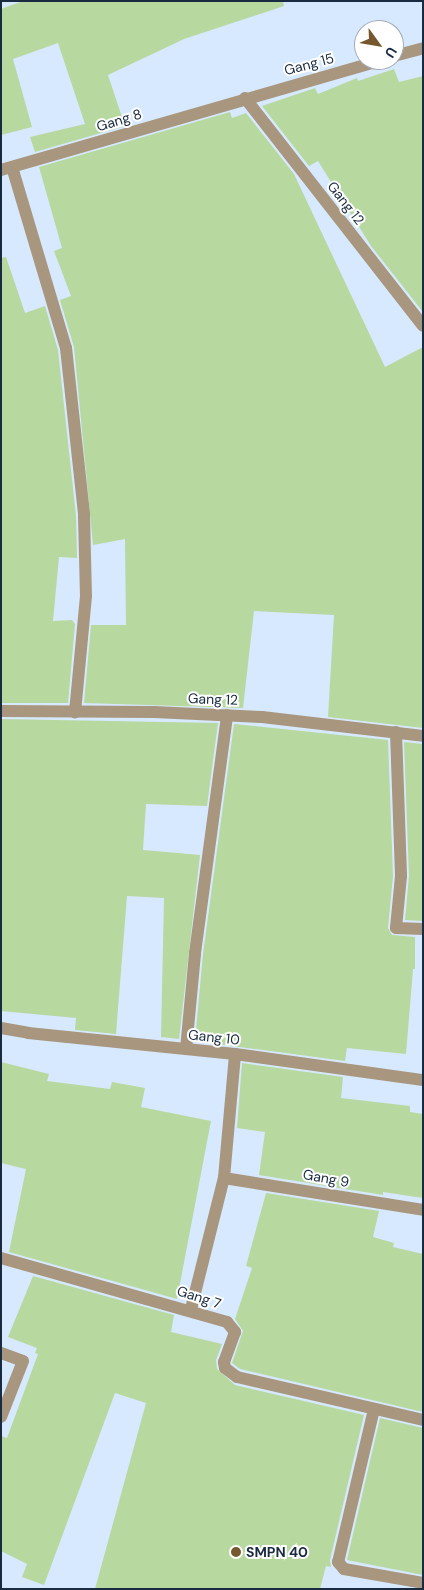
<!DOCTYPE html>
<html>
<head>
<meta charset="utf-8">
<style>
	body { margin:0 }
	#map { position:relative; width:424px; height:1590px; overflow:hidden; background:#d6e9fe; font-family:"DM Sans",sans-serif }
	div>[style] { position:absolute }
	.building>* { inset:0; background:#b7d89f }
	.minor>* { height:12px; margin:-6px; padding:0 6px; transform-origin:6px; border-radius:6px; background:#a8967f }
	.dots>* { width:14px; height:14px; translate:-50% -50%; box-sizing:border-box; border:2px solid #fff; border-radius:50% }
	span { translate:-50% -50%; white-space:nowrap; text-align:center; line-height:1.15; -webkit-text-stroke:4px #fff; paint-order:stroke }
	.street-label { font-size:14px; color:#192b40 }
	.poi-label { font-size:14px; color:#192b40; font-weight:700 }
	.left { translate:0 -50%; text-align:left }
	.frame { position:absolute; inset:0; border:2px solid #192b40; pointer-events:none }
	.north { position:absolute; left:354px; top:20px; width:50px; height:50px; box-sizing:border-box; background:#fff; border:1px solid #a3aab3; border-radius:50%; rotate:122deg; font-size:14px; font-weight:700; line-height:20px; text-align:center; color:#192b40 }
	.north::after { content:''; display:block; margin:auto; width:18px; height:22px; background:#77572d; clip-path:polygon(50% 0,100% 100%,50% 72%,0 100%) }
</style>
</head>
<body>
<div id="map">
	<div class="building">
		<div style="clip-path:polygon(23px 1px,283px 1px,284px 6px,184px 39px,108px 75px,125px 126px,35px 152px,30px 137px,85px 124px,58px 43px,13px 59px,32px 127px,1px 135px,1px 9px)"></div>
		<div style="clip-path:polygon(394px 69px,399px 82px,423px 76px,423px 312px,371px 246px,318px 161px,309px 166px,262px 106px,315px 88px,318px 94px,357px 78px,358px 81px)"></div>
		<div style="clip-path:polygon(230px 112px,232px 118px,246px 113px,294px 174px,385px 367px,423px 347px,423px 728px,328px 717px,334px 615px,254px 611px,243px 708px,84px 703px,91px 625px,126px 625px,125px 539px,93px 545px,74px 347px,60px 300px,71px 296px,54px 251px,62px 248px,39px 167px)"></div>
		<div style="clip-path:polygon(6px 257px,25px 313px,45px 306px,58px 350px,76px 516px,77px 558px,59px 557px,53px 621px,72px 620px,75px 624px,68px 703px,1px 703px,1px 258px)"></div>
		<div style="clip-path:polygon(1px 719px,218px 723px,207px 806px,146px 804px,143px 850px,200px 855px,179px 1039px,161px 1037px,164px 898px,127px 896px,116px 1034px,75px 1030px,76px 1018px,1px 1011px)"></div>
		<div style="clip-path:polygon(234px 724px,388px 740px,393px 876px,388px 928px,392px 935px,415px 937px,415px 969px,413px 969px,406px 1054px,347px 1048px,345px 1061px,195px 1041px,203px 954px)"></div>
		<div style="clip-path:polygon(404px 742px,423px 744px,423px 921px,405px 920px,409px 876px)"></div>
		<div style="clip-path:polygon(1px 1062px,49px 1074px,47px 1081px,110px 1089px,112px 1082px,145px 1088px,141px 1107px,211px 1121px,177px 1299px,9px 1252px,26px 1169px,1px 1163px)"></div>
		<div style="clip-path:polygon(242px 1063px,343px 1077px,341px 1098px,410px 1106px,410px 1112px,423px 1114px,423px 1198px,383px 1192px,383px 1195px,259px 1175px,265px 1132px,237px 1128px)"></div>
		<div style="clip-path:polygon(266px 1193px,379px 1211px,373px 1237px,394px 1243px,393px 1247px,423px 1254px,423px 1412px,240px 1369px,232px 1363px,243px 1331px,235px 1319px,252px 1268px,246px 1266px)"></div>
		<div style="clip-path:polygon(33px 1276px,174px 1315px,171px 1332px,222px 1344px,216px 1360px,217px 1369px,235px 1385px,364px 1415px,330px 1560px,331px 1567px,326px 1566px,320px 1589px,95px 1589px,146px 1403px,115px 1393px,44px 1585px,22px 1577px,27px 1564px,1px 1551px,1px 1436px,7px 1438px,38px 1354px,35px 1353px,37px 1348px,8px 1337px)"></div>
		<div style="clip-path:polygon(380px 1418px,423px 1428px,423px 1575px,347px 1560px)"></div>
	</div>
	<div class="minor">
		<div style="left:394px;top:56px;width:30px;rotate:-15deg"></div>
		<div style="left:245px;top:98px;width:289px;rotate:52deg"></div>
		<div style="left:12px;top:167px;width:189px;rotate:73.4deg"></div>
		<div style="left:66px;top:348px;width:168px;rotate:83.8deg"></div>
		<div style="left:84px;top:515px;width:81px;rotate:88.6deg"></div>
		<div style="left:86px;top:596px;width:117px;rotate:95.4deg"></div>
		<div style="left:1px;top:170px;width:396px;rotate:-16.1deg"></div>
		<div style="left:1px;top:711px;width:153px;rotate:0.4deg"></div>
		<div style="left:154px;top:712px;width:108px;rotate:2.7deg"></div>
		<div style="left:262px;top:717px;width:162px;rotate:6.7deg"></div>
		<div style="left:396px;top:732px;width:144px;rotate:88deg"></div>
		<div style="left:401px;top:876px;width:52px;rotate:95.5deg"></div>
		<div style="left:396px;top:928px;width:27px;rotate:2deg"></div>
		<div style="left:1px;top:1028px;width:27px;rotate:10deg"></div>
		<div style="left:28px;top:1033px;width:208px;rotate:5.8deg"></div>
		<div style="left:235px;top:1054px;width:190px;rotate:7.9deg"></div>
		<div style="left:186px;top:1049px;width:96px;rotate:-84.6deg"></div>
		<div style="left:195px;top:953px;width:240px;rotate:-82.3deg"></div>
		<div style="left:224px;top:1178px;width:202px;rotate:9.1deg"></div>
		<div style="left:1px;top:1258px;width:235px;rotate:15.8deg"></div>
		<div style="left:227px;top:1322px;width:13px;rotate:51deg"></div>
		<div style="left:235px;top:1332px;width:32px;rotate:110deg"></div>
		<div style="left:224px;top:1362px;width:6px;rotate:81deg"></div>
		<div style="left:225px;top:1368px;width:15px;rotate:37deg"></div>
		<div style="left:237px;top:1377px;width:191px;rotate:13deg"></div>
		<div style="left:191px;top:1309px;width:135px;rotate:-75.9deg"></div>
		<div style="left:224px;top:1178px;width:124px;rotate:-84.9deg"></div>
		<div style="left:1px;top:1353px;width:23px;rotate:20deg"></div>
		<div style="left:23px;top:1361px;width:60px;rotate:111.4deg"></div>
		<div style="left:374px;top:1409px;width:157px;rotate:103.2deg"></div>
		<div style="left:338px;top:1562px;width:9px;rotate:49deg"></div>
		<div style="left:344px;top:1569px;width:80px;rotate:10deg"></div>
	</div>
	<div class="dots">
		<div style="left:236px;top:1552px;background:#77572d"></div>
	</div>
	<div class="street-label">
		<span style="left:309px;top:64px;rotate:-15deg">Gang 15</span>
		<span style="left:119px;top:120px;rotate:-17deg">Gang 8</span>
		<span style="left:346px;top:203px;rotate:52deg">Gang 12</span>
		<span style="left:213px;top:699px;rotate:2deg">Gang 12</span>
		<span style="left:214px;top:1037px;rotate:6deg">Gang 10</span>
		<span style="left:326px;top:1178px;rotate:10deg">Gang 9</span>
		<span style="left:199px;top:1297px;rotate:18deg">Gang 7</span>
	</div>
	<div class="poi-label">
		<span class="left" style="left:246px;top:1552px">SMPN 40</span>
	</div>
	<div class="frame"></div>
	<div class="north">U</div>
</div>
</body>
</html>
